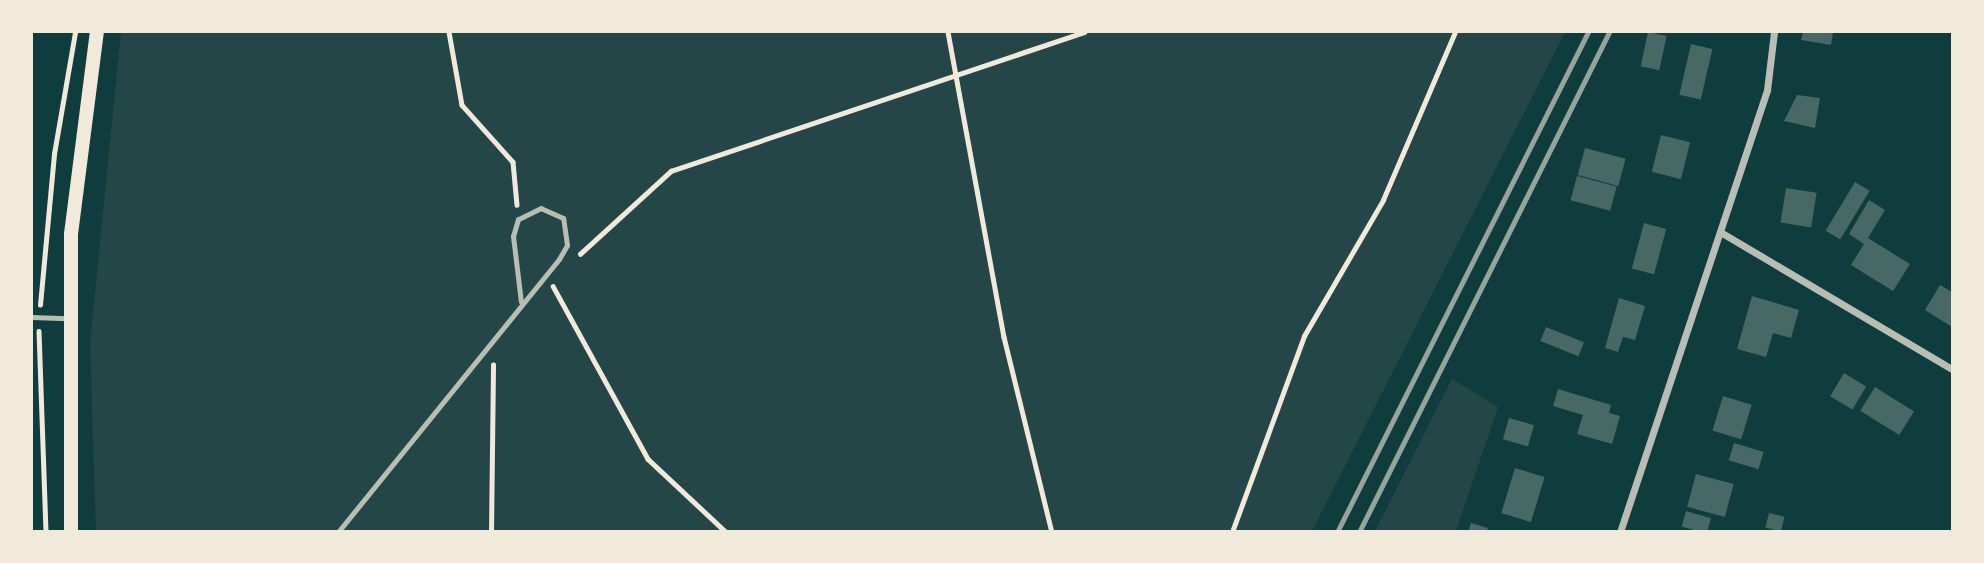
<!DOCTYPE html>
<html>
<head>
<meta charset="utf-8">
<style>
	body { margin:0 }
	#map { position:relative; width:1984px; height:563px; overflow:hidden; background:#0f3d3e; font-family:"Roboto Condensed",sans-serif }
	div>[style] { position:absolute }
	.green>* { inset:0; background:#244646 }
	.building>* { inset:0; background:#486865; transform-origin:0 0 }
	.path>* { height:4.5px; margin:-2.25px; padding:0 2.25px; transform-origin:2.25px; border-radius:2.25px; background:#f1e9da }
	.service>* { height:5px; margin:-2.5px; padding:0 2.5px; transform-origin:2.5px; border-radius:2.5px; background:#b8beb3 }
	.minor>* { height:7px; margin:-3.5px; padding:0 3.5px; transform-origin:3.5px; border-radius:3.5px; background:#b8beb3 }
	.secondary>* { height:14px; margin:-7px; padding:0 7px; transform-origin:7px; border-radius:7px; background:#f1e9da }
	.rail>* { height:5px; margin:-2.5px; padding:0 2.5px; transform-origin:2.5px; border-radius:2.5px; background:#97a49c }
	span { translate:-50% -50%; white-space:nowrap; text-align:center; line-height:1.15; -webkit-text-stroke:5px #f1e9da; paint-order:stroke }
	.frame { position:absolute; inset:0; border:33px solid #f1e9da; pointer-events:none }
</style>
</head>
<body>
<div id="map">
	<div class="green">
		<div style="clip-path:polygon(121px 32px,1565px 32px,1312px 531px,96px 532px,90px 344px)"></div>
		<div style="clip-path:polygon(1452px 379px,1498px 407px,1456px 531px,1375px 531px)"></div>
	</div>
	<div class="building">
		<div style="left:1648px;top:32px;width:19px;height:35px;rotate:12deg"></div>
		<div style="clip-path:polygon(1803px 32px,1833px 32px,1831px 45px,1801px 40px)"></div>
		<div style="left:1691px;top:44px;width:22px;height:52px;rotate:13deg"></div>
		<div style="clip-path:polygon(1797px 95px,1820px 98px,1815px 128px,1784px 121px)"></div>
		<div style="left:1661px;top:135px;width:30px;height:38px;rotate:14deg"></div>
		<div style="left:1585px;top:148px;width:42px;height:28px;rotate:15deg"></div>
		<div style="left:1577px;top:176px;width:41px;height:25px;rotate:15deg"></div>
		<div style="left:1855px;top:182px;width:17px;height:57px;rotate:31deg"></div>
		<div style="left:1786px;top:188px;width:31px;height:35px;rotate:9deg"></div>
		<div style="clip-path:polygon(1869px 200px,1885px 210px,1868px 238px,1910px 264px,1893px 291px,1851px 265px,1864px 244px,1849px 234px)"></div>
		<div style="left:1644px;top:223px;width:23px;height:47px;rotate:15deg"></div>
		<div style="clip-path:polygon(1940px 285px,1952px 292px,1952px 327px,1925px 310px)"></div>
		<div style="clip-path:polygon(1752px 296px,1799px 310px,1791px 338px,1773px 333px,1766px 357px,1737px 349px)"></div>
		<div style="clip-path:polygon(1619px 298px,1645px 306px,1635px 340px,1623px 337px,1618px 352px,1605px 348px)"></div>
		<div style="left:1546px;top:327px;width:41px;height:15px;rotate:22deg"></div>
		<div style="left:1844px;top:373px;width:26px;height:27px;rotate:31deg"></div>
		<div style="left:1875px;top:387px;width:46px;height:28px;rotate:32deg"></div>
		<div style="clip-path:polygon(1558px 389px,1611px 405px,1609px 413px,1620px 416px,1612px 444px,1577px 434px,1583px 415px,1553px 406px)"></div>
		<div style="left:1723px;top:396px;width:30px;height:36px;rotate:17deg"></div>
		<div style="left:1509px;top:418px;width:26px;height:22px;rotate:16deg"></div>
		<div style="left:1734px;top:443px;width:31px;height:18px;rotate:17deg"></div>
		<div style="left:1515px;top:468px;width:31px;height:47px;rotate:17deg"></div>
		<div style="left:1696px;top:474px;width:39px;height:34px;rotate:15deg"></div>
		<div style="left:1686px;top:511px;width:26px;height:16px;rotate:16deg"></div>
		<div style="left:1769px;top:513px;width:16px;height:15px;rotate:14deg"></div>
		<div style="clip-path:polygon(1471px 523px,1488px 528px,1486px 532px,1468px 532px)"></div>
	</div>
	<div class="path">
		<div style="left:449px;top:32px;width:74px;rotate:79.9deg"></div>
		<div style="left:462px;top:105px;width:76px;rotate:48.2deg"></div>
		<div style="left:513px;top:162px;width:43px;rotate:84.7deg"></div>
		<div style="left:948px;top:32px;width:310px;rotate:79.6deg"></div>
		<div style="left:1004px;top:337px;width:201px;rotate:76.2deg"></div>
		<div style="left:580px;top:254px;width:123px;rotate:-42.4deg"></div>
		<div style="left:671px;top:171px;width:436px;rotate:-18.6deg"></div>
		<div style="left:553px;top:286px;width:197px;rotate:61.2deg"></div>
		<div style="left:648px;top:459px;width:107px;rotate:43.1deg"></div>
		<div style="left:40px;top:305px;width:152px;rotate:-84.7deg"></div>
		<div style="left:54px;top:154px;width:124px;rotate:-80.2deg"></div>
		<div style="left:39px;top:331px;width:201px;rotate:88deg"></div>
		<div style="left:491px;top:532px;width:167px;rotate:-89.3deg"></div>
		<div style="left:1232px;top:532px;width:209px;rotate:-69.8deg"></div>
		<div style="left:1304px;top:336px;width:157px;rotate:-59.8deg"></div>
		<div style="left:1383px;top:200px;width:183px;rotate:-66.8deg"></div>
	</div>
	<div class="service">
		<div style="left:32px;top:317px;width:35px;rotate:2deg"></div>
		<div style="left:338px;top:532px;width:351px;rotate:-51deg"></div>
		<div style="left:559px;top:259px;width:16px;rotate:-60deg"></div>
		<div style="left:567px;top:245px;width:27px;rotate:-98deg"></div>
		<div style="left:563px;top:218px;width:24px;rotate:-156deg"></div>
		<div style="left:541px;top:208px;width:25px;rotate:154deg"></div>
		<div style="left:518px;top:219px;width:18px;rotate:106deg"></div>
		<div style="left:513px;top:236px;width:66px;rotate:83.1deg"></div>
	</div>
	<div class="minor">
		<div style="left:1722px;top:233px;width:267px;rotate:30.6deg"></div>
		<div style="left:1620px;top:532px;width:466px;rotate:-71.6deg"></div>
		<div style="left:1767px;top:90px;width:58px;rotate:-83.1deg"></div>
	</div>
	<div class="secondary">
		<div style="left:71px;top:532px;width:298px;rotate:-90deg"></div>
		<div style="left:71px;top:234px;width:204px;rotate:-82.7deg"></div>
	</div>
	<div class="rail">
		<div style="left:1337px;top:532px;width:559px;rotate:-63.34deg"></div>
		<div style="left:1359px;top:532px;width:559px;rotate:-63.43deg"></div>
	</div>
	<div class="frame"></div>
</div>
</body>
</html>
